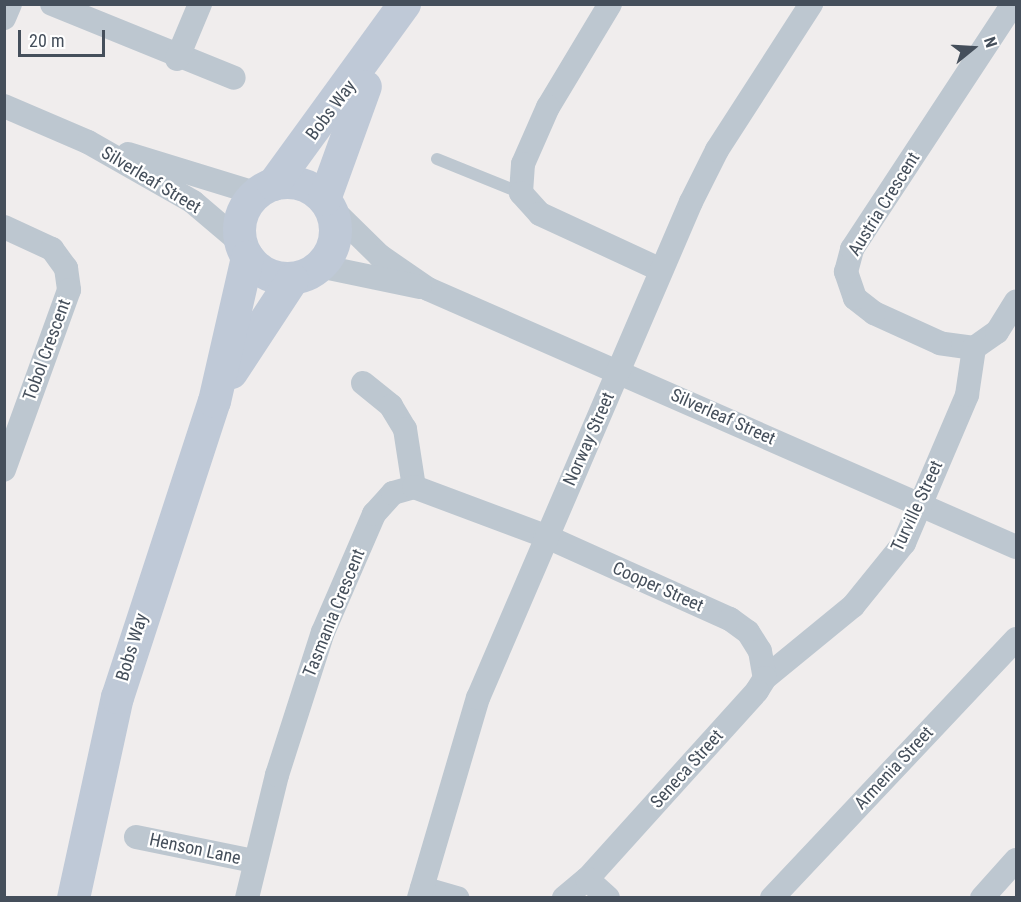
<!DOCTYPE html>
<html>
<head>
<meta charset="utf-8">
<style>
	body { margin:0 }
	#map { position:relative; width:1021px; height:902px; overflow:hidden; background:#f0eded; font-family:"Roboto Condensed",sans-serif }
	div>[style] { position:absolute }
	.lane>* { height:12px; margin:-6px; padding:0 6px; transform-origin:6px; border-radius:6px; background:#bdc7d0 }
	.street>* { height:24px; margin:-12px; padding:0 12px; transform-origin:12px; border-radius:12px; background:#bdc7d0 }
	.secondary>* { height:33px; margin:-16.5px; padding:0 16.5px; transform-origin:16.5px; border-radius:16.5px; background:#bfc9d7 }
	.secondary>.ring { margin:-16.5px; padding:0; box-sizing:content-box; background:none; border:33px solid #bfc9d7; border-radius:50% }
	span { translate:-50% -50%; white-space:nowrap; text-align:center; line-height:1.15; -webkit-text-stroke:4.5px #fff; paint-order:stroke }
	.street-label { font-size:18px; color:#454f5b }
	.frame { position:absolute; inset:0; border:6px solid #454f5b; pointer-events:none }
	.north { position:absolute; left:943px; top:18px; width:60px; height:60px; -webkit-text-stroke:4px #fff; paint-order:stroke; rotate:72deg; font-size:16px; font-weight:700; line-height:24px; text-align:center; color:#454f5b }
	.north::after { content:''; display:block; margin:auto; width:21px; height:27px; background:#454f5b; clip-path:polygon(50% 0,100% 100%,50% 72%,0 100%) }
	.scale { position:absolute; left:18px; top:30px; width:87px; height:27px; box-sizing:border-box; border:3px solid #454f5b; border-top:0; padding-left:8px; font-size:18px; line-height:21px; white-space:nowrap; color:#454f5b; -webkit-text-stroke:4px #fff; paint-order:stroke }
</style>
</head>
<body>
<div id="map">
	<div class="lane">
		<div style="left:437px;top:159px;width:91px;rotate:22deg"></div>
	</div>
	<div class="street">
		<div style="left:52px;top:4px;width:196px;rotate:22.1deg"></div>
		<div style="left:610px;top:4px;width:120px;rotate:121deg"></div>
		<div style="left:548px;top:107px;width:62px;rotate:113.7deg"></div>
		<div style="left:523px;top:164px;width:29px;rotate:94deg"></div>
		<div style="left:521px;top:193px;width:28px;rotate:48deg"></div>
		<div style="left:540px;top:214px;width:133px;rotate:24.8deg"></div>
		<div style="left:4px;top:18px;width:15px;rotate:-67deg"></div>
		<div style="left:177px;top:59px;width:60px;rotate:-67.3deg"></div>
		<div style="left:4px;top:106px;width:91px;rotate:23.2deg"></div>
		<div style="left:88px;top:142px;width:121px;rotate:29.7deg"></div>
		<div style="left:193px;top:202px;width:62px;rotate:40.4deg"></div>
		<div style="left:128px;top:154px;width:133px;rotate:17.1deg"></div>
		<div style="left:330px;top:207px;width:70px;rotate:44.4deg"></div>
		<div style="left:380px;top:256px;width:58px;rotate:34.5deg"></div>
		<div style="left:428px;top:289px;width:642px;rotate:23.69deg"></div>
		<div style="left:4px;top:227px;width:53px;rotate:24.6deg"></div>
		<div style="left:52px;top:249px;width:24px;rotate:54deg"></div>
		<div style="left:66px;top:268px;width:22px;rotate:82deg"></div>
		<div style="left:69px;top:290px;width:191px;rotate:109.9deg"></div>
		<div style="left:319px;top:266px;width:103px;rotate:11.7deg"></div>
		<div style="left:974px;top:348px;width:34px;rotate:-172deg"></div>
		<div style="left:940px;top:343px;width:72px;rotate:-155.6deg"></div>
		<div style="left:874px;top:313px;width:24px;rotate:-142deg"></div>
		<div style="left:855px;top:298px;width:28px;rotate:-109deg"></div>
		<div style="left:846px;top:272px;width:24px;rotate:-75deg"></div>
		<div style="left:852px;top:249px;width:293px;rotate:-56.7deg"></div>
		<div style="left:974px;top:348px;width:28px;rotate:-35deg"></div>
		<div style="left:997px;top:332px;width:36px;rotate:-58deg"></div>
		<div style="left:363px;top:383px;width:36px;rotate:39deg"></div>
		<div style="left:391px;top:406px;width:27px;rotate:59deg"></div>
		<div style="left:405px;top:429px;width:59px;rotate:81.2deg"></div>
		<div style="left:765px;top:678px;width:114px;rotate:-39.3deg"></div>
		<div style="left:853px;top:606px;width:81px;rotate:-51deg"></div>
		<div style="left:904px;top:543px;width:161px;rotate:-66.9deg"></div>
		<div style="left:967px;top:395px;width:48px;rotate:-81.5deg"></div>
		<div style="left:136px;top:837px;width:120px;rotate:11.5deg"></div>
		<div style="left:422px;top:888px;width:37px;rotate:16deg"></div>
		<div style="left:247px;top:898px;width:127px;rotate:-76.3deg"></div>
		<div style="left:277px;top:775px;width:150px;rotate:-72.2deg"></div>
		<div style="left:323px;top:632px;width:129px;rotate:-66.6deg"></div>
		<div style="left:374px;top:514px;width:28px;rotate:-48deg"></div>
		<div style="left:393px;top:493px;width:22px;rotate:-16deg"></div>
		<div style="left:414px;top:487px;width:140px;rotate:20.5deg"></div>
		<div style="left:545px;top:536px;width:203px;rotate:24.2deg"></div>
		<div style="left:730px;top:619px;width:22px;rotate:36deg"></div>
		<div style="left:748px;top:632px;width:22px;rotate:58deg"></div>
		<div style="left:760px;top:651px;width:27px;rotate:80deg"></div>
		<div style="left:765px;top:678px;width:15px;rotate:122deg"></div>
		<div style="left:757px;top:691px;width:253px;rotate:132.1deg"></div>
		<div style="left:419px;top:898px;width:209px;rotate:-73.6deg"></div>
		<div style="left:478px;top:698px;width:540px;rotate:-66.76deg"></div>
		<div style="left:691px;top:202px;width:58px;rotate:-63.4deg"></div>
		<div style="left:717px;top:150px;width:174px;rotate:-57.2deg"></div>
		<div style="left:564px;top:898px;width:30px;rotate:-40deg"></div>
		<div style="left:587px;top:879px;width:28px;rotate:42deg"></div>
		<div style="left:772px;top:898px;width:356px;rotate:-46.7deg"></div>
		<div style="left:982px;top:898px;width:51px;rotate:-48.2deg"></div>
	</div>
	<div class="secondary">
		<div class="ring" style="left:239px;top:182px;width:63px;height:63px"></div>
		<div style="left:273px;top:184px;width:223px;rotate:-54deg"></div>
		<div style="left:324px;top:199px;width:120px;rotate:-70.1deg"></div>
		<div style="left:231px;top:372px;width:111px;rotate:-56.7deg"></div>
		<div style="left:73px;top:898px;width:206px;rotate:-77.7deg"></div>
		<div style="left:117px;top:697px;width:311px;rotate:-71.9deg"></div>
		<div style="left:214px;top:401px;width:148px;rotate:-77.1deg"></div>
	</div>
	<div class="street-label">
		<span style="left:331px;top:110px;rotate:-53deg">Bobs Way</span>
		<span style="left:151px;top:180px;rotate:31deg">Silverleaf Street</span>
		<span style="left:884px;top:204px;rotate:-58deg">Austria Crescent</span>
		<span style="left:47px;top:350px;rotate:-70deg">Tobol Crescent</span>
		<span style="left:723px;top:417px;rotate:24deg">Silverleaf Street</span>
		<span style="left:589px;top:439px;rotate:-66deg">Norway Street</span>
		<span style="left:917px;top:506px;rotate:-65deg">Turville Street</span>
		<span style="left:658px;top:587px;rotate:24deg">Cooper Street</span>
		<span style="left:334px;top:613px;rotate:-68deg">Tasmania Crescent</span>
		<span style="left:132px;top:647px;rotate:-73deg">Bobs Way</span>
		<span style="left:894px;top:768px;rotate:-47deg">Armenia Street</span>
		<span style="left:687px;top:769px;rotate:-48deg">Seneca Street</span>
		<span style="left:195px;top:849px;rotate:12deg">Henson Lane</span>
	</div>
	<div class="frame"></div>
	<div class="north">N</div>
	<div class="scale">20 m</div>
</div>
</body>
</html>
